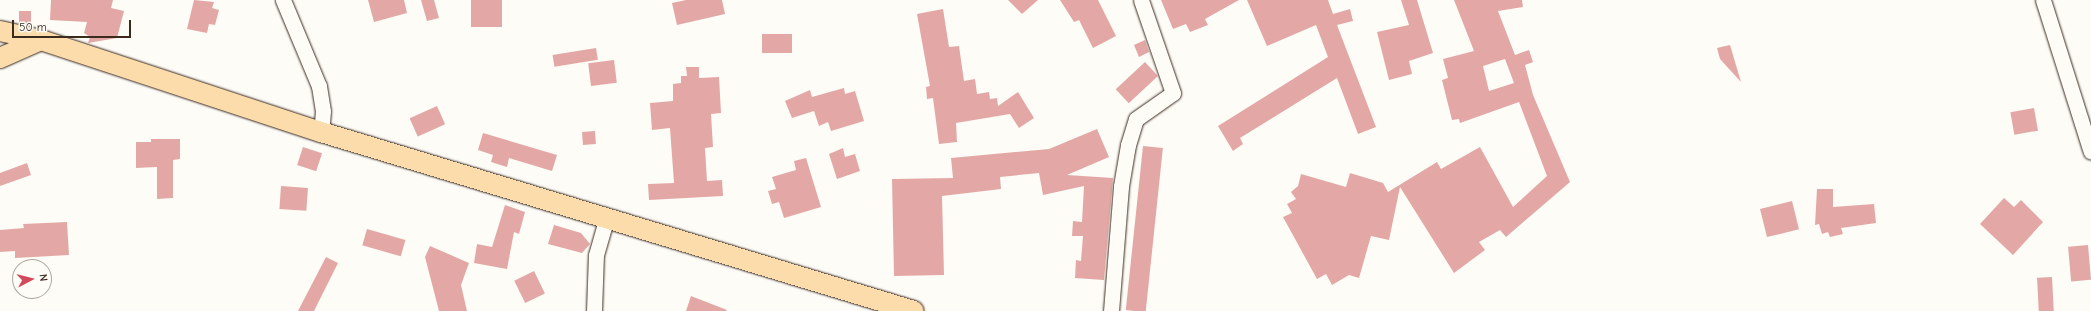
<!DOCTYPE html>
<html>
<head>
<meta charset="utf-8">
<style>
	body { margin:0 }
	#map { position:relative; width:2091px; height:311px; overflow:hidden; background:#fdfcf7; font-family:"Comic Neue",sans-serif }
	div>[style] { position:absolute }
	.building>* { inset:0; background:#e3a8a5; transform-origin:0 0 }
	.roads { filter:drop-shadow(0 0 1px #3b2a1e) drop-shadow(0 0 1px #3b2a1e) }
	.minor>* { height:15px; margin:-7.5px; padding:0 7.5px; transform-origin:7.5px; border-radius:7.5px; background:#fdfcf7 }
	.major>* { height:20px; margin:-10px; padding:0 10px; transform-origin:10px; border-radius:10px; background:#fddcac }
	span { translate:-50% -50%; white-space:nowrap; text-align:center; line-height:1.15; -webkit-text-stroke:3.5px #fdfcf7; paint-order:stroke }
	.north { position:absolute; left:12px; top:259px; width:40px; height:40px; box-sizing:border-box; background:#fdfcf7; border:1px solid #afa8a0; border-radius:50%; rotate:83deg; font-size:11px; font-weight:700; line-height:16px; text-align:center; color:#3b2a1e }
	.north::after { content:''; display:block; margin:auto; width:14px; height:18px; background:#d1495b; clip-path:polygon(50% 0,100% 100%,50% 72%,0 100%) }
	.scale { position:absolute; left:12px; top:20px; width:119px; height:18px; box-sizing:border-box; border:2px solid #3b2a1e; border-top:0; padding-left:5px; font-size:12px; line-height:14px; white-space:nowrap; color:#3b2a1e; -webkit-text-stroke:3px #fdfcf7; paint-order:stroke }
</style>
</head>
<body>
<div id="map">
	<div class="building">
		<div style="clip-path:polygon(51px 0,113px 0,111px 8px,124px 11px,117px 38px,88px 43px,90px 37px,84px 33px,87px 22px,50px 20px)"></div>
		<div style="clip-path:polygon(194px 0,214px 2px,212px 8px,219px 10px,215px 25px,209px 24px,207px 33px,187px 29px)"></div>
		<div style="clip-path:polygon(368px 0,404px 0,407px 13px,374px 22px)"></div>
		<div style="clip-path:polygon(421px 0,434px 0,439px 18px,427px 21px)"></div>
		<div style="left:471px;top:0;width:31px;height:27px"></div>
		<div style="clip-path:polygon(686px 0,722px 0,725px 14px,677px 25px,672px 3px)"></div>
		<div style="clip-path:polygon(1008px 0,1038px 0,1022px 14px)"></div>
		<div style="clip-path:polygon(1060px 0,1098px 0,1116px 36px,1093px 48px,1079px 20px,1074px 22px)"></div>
		<div style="clip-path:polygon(1161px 0,1239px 0,1205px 19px,1208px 25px,1190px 32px,1186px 24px,1173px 29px)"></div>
		<div style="clip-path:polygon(1247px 0,1328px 0,1333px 14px,1350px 9px,1353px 21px,1337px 25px,1376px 127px,1358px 134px,1337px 78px,1240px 138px,1243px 144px,1233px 151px,1218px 126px,1328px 57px,1316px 25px,1267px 46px)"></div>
		<div style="clip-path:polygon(1401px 0,1417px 0,1433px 53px,1409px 61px,1412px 74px,1389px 80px,1377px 32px,1409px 25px)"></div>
		<div style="clip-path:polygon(evenodd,1454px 0,1522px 0,1523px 7px,1498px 11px,1515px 55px,1529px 50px,1533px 62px,1525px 65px,1533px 95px,1570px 182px,1506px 237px,1500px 230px,1479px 242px,1485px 250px,1454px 273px,1400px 187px,1389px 240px,1371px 236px,1359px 278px,1349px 275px,1332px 285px,1326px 274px,1317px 279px,1283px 217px,1292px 213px,1287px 204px,1296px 199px,1291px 192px,1298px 186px,1301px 174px,1346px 187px,1350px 173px,1383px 183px,1388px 192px,1437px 162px,1441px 169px,1480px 147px,1513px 207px,1547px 176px,1519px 102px,1460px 123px,1459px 119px,1452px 120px,1442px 80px,1448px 78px,1443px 59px,1474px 51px,1454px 0,1505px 59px,1514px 83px,1489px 91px,1483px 66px,1505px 59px)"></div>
		<div style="clip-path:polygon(943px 9px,949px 47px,959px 46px,964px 81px,975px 79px,977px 94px,989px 92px,990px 99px,997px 98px,998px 106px,1018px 92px,1034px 118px,1019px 128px,1010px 114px,956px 123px,957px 142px,939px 144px,933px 98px,927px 99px,926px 87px,930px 86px,917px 14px)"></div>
		<div style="clip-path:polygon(19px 11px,31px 11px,31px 26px,19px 23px)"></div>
		<div style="left:792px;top:34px;width:19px;height:30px;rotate:90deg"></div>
		<div style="clip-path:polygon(1145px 40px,1149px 52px,1139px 57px,1134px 45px)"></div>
		<div style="clip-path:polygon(1730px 45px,1741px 82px,1720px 59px,1717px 48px)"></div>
		<div style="left:596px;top:48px;width:12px;height:44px;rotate:81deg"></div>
		<div style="left:614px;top:60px;width:23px;height:26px;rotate:83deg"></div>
		<div style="left:1145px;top:62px;width:19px;height:40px;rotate:47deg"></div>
		<div style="clip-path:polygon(686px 67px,699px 67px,699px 78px,719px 77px,721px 113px,711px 114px,713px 147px,705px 148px,707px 181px,722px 180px,723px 196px,649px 200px,648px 184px,674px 183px,670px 128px,652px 130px,650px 103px,673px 101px,673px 84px,681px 83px,681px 76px,687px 76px)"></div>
		<div style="clip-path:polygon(844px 88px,845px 94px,855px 91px,864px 121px,831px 131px,828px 122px,819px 126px,814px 111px,792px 118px,785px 101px,810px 90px,812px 97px)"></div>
		<div style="left:437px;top:106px;width:20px;height:30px;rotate:66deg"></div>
		<div style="left:2034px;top:108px;width:23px;height:24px;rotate:80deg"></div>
		<div style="clip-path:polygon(1097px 129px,1109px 157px,1067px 175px,1113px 178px,1104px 280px,1075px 278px,1076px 260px,1081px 261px,1083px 236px,1072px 236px,1073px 221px,1082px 222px,1084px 186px,1043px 195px,1039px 173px,1000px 177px,1001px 189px,942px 196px,944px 275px,894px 276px,892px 179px,953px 178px,951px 158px,1049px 149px)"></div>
		<div style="left:595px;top:131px;width:13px;height:13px;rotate:86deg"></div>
		<div style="clip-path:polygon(483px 133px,557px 155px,552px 171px,509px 158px,507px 167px,491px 162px,493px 155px,478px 150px)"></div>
		<div style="clip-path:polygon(151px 139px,180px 139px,180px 159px,173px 160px,173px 198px,157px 199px,157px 167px,136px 168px,136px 142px,151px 142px)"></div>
		<div style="left:1143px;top:146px;width:20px;height:165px;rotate:6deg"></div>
		<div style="left:303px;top:147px;width:20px;height:19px;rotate:18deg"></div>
		<div style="clip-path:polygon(843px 148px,845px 157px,855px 154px,860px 171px,837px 179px,829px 154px)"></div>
		<div style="clip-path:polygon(806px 158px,821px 207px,784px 218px,779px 202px,772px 204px,768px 191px,776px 189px,772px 177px,796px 170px,794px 161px)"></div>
		<div style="clip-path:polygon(27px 163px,31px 175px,0 186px,0 173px)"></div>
		<div style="left:281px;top:186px;width:27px;height:23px;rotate:4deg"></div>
		<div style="clip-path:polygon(1817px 189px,1833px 189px,1833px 207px,1874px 204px,1876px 223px,1841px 228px,1843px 234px,1830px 237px,1828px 232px,1822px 234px,1819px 224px,1815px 225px)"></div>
		<div style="clip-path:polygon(2004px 198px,2014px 207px,2021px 200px,2043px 222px,2013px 255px,1980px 224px)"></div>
		<div style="left:1792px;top:201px;width:29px;height:33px;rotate:76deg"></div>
		<div style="clip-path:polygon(505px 205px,525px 212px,519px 234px,514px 232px,507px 269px,474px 263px,477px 244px,492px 247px)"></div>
		<div style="clip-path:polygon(67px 222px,69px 255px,15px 258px,15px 251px,0 252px,0 230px,24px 228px,23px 224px)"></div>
		<div style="clip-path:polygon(554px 225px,581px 233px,590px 244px,582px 253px,548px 244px)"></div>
		<div style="left:367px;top:229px;width:40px;height:17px;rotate:16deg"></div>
		<div style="left:2088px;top:245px;width:35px;height:20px;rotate:85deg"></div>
		<div style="clip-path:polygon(430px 246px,469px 263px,461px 285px,467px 311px,439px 311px,425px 257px)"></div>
		<div style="clip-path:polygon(326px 257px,338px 263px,314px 311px,298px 311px)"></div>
		<div style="left:534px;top:271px;width:25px;height:22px;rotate:64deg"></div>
		<div style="left:2052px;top:277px;width:34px;height:15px;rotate:87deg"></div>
		<div style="clip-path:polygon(691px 296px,727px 310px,726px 311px,686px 311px)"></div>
	</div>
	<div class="roads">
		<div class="minor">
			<div style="left:283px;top:0;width:93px;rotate:67.3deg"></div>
			<div style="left:319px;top:86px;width:25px;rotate:81deg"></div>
			<div style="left:323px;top:111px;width:21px;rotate:95deg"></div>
			<div style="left:2043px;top:0;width:159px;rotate:72.5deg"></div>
			<div style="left:594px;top:311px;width:56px;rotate:-88deg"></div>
			<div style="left:596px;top:255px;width:36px;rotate:-74deg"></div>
			<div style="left:1111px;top:311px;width:125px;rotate:-85.4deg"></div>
			<div style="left:1121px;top:186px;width:42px;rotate:-80.3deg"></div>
			<div style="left:1128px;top:145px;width:27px;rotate:-73deg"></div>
			<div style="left:1136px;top:119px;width:45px;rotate:-35.1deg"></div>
			<div style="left:1173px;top:93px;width:98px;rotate:-109deg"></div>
		</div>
		<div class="major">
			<div style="left:0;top:31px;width:42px;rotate:12.4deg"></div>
			<div style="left:41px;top:40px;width:295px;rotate:18.2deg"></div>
			<div style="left:321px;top:132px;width:619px;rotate:16.8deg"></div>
			<div style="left:0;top:58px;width:45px;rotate:-23.7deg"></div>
		</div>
	</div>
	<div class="north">N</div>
	<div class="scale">50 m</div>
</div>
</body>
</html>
